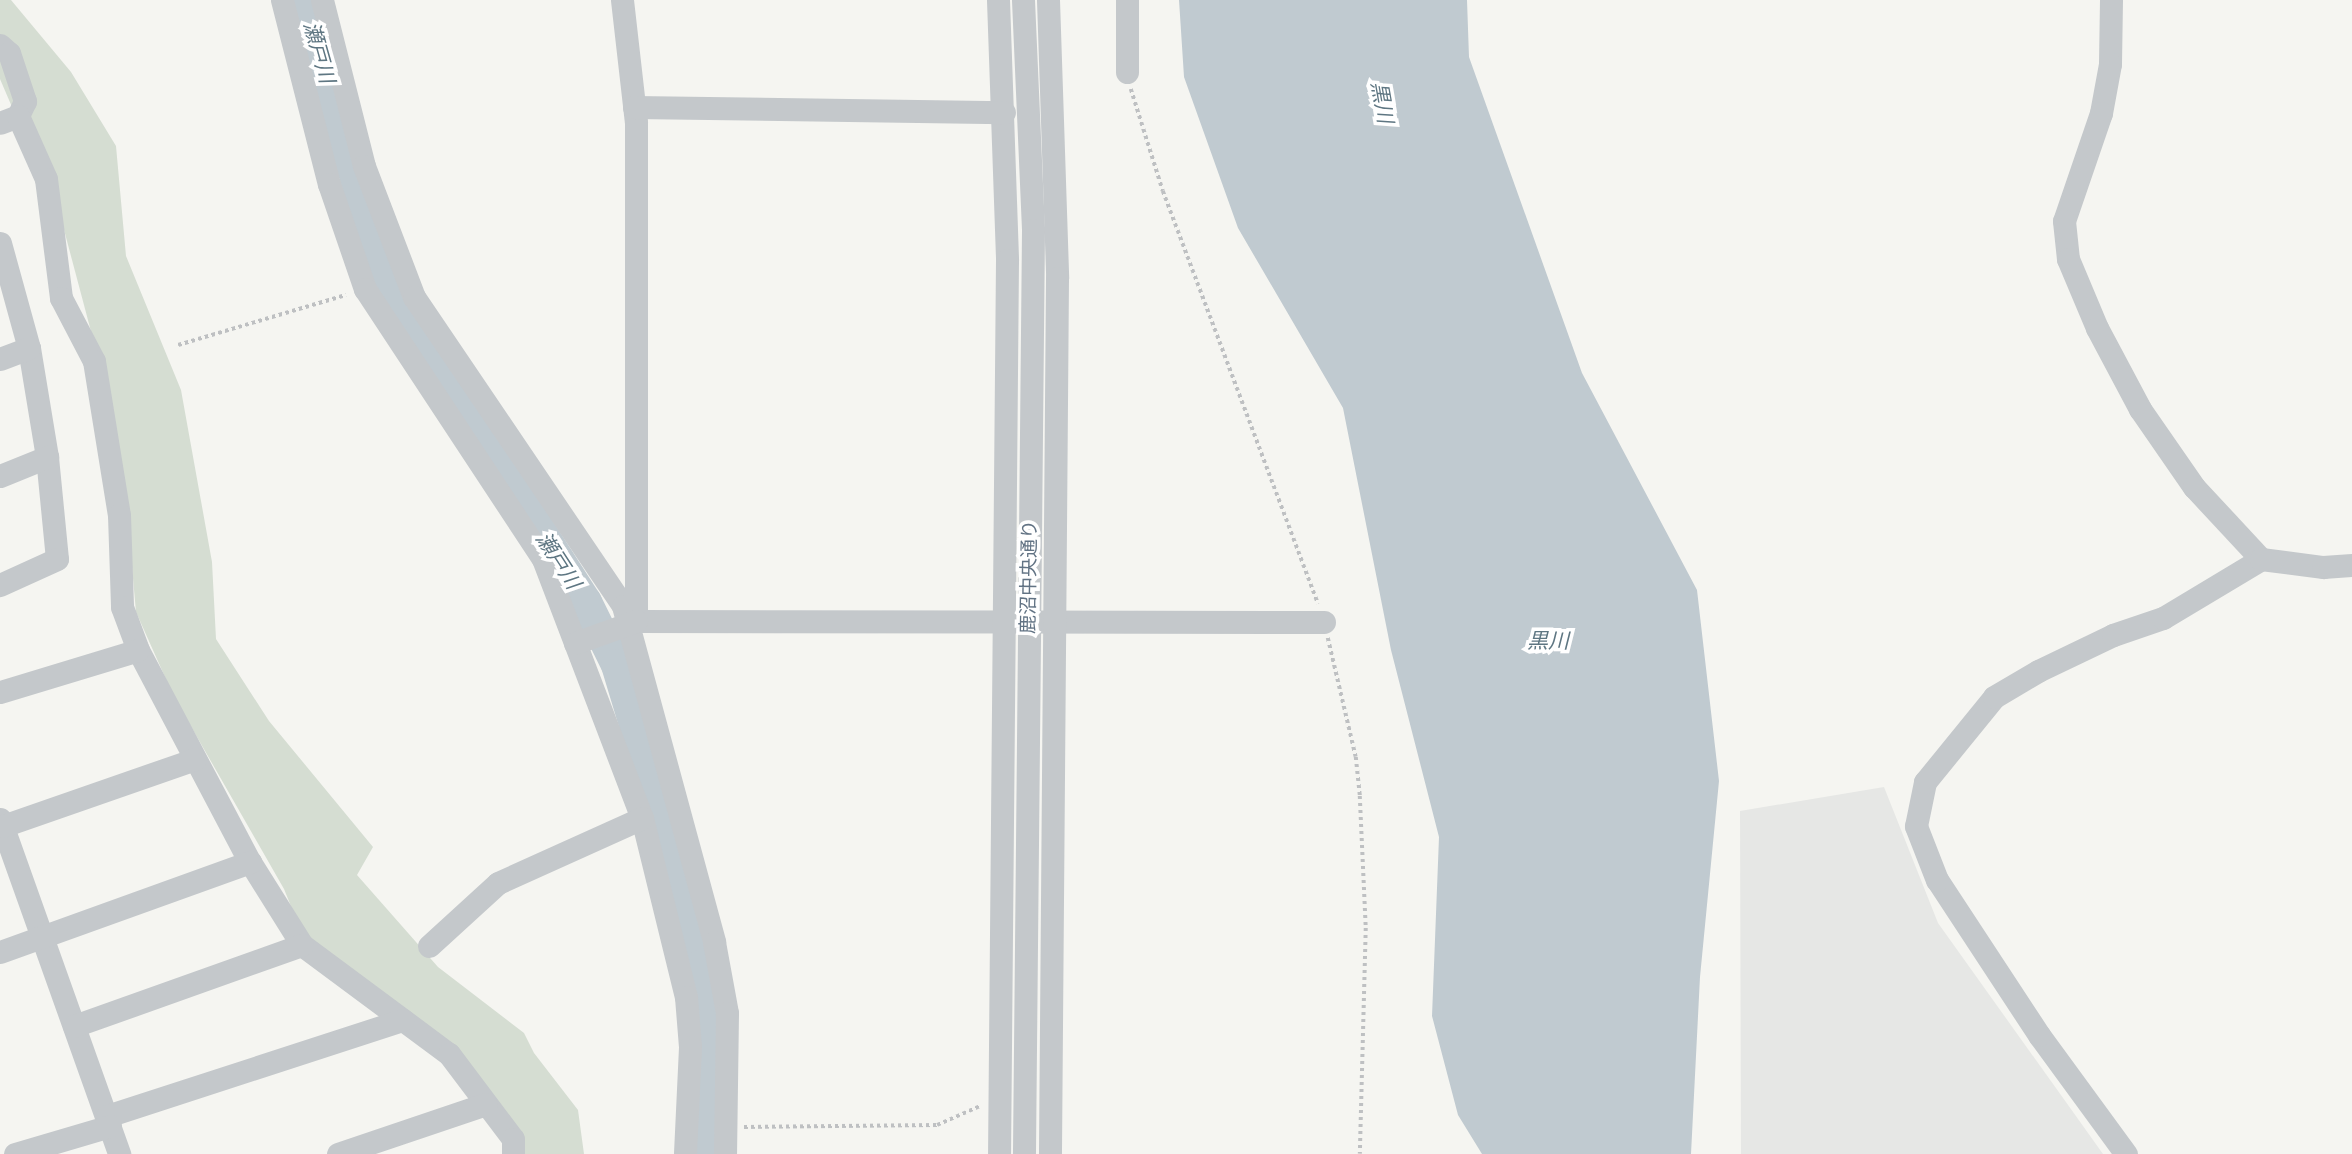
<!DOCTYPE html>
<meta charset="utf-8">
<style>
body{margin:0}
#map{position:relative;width:2352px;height:1154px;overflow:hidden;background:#f5f5f1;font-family:"Noto Sans","Noto Sans JP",sans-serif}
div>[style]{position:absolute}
.built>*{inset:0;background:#e6e7e5}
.green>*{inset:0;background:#d5ddd2}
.water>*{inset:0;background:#c0cad0}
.river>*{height:32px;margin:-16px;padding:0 16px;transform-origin:16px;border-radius:16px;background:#c0cad0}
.path>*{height:3.5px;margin-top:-1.75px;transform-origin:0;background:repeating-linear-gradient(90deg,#bec0c2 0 3.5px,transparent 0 7px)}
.minor>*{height:23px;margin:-11.5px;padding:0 11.5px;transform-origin:11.5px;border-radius:11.5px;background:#c4c8cb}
span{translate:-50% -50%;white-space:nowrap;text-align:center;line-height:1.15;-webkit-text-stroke:7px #fff;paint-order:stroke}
.street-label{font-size:19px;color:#627384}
.water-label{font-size:21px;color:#5e7682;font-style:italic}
</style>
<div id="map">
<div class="built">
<div style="clip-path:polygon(1884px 787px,1938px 923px,2103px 1154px,1741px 1154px,1740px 811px)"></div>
</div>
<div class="green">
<div style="clip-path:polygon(0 0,11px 0,71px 72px,116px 146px,126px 256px,181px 390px,212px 562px,216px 639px,269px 721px,373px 847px,357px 875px,438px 967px,524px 1033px,534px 1053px,578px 1110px,584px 1154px,521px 1154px,514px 1123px,303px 936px,284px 889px,173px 695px,136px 612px,128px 522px,97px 354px,63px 226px,0 79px)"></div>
</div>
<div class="water">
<div style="clip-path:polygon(1179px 0,1467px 0,1469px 57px,1582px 373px,1697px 590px,1719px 781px,1700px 977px,1691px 1154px,1482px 1154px,1458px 1115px,1432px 1016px,1439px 837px,1391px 650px,1343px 408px,1238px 228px,1184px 77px)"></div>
</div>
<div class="river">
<div style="left:306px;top:0;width:264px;rotate:74.4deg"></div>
<div style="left:377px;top:254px;width:94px;rotate:64.8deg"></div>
<div style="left:417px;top:339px;width:313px;rotate:57.3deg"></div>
<div style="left:586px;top:602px;width:70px;rotate:63.8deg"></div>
<div style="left:617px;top:665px;width:190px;rotate:73.2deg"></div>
<div style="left:672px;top:847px;width:122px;rotate:76.8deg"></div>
<div style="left:700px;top:966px;width:59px;rotate:84.2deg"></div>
<div style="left:706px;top:1025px;width:129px;rotate:90.4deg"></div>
</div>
<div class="path">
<div style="left:1131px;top:89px;width:107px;rotate:72.6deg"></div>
<div style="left:1163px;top:191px;width:441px;rotate:69.4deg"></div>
<div style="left:178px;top:345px;width:175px;rotate:-16.6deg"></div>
<div style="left:1328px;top:638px;width:122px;rotate:76.8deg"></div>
<div style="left:1356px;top:757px;width:39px;rotate:84deg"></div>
<div style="left:1360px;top:796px;width:132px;rotate:87.4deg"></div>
<div style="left:1366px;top:928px;width:226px;rotate:91.5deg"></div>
<div style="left:744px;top:1127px;width:193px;rotate:-0.6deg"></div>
<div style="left:937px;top:1125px;width:47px;rotate:-23.8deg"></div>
</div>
<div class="minor">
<div style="left:282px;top:0;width:190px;rotate:75.7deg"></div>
<div style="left:329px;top:184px;width:111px;rotate:71.1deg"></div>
<div style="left:365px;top:289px;width:323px;rotate:56.6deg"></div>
<div style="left:543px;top:559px;width:277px;rotate:69.1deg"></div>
<div style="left:642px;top:818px;width:184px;rotate:76.2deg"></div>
<div style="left:686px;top:997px;width:50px;rotate:85.4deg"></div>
<div style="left:690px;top:1047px;width:107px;rotate:92.7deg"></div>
<div style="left:322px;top:0;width:171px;rotate:75.8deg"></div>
<div style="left:364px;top:166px;width:140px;rotate:69.1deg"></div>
<div style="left:414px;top:297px;width:373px;rotate:55.9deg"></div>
<div style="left:623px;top:606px;width:348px;rotate:74.8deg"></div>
<div style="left:714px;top:942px;width:72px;rotate:79.6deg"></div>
<div style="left:727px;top:1013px;width:141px;rotate:90.8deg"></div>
<div style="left:622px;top:0;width:123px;rotate:83.5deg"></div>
<div style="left:636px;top:122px;width:499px;rotate:90deg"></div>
<div style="left:636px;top:621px;width:688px;rotate:0.08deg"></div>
<div style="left:998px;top:0;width:260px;rotate:88deg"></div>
<div style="left:1007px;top:260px;width:894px;rotate:90.51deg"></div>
<div style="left:1023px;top:0;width:230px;rotate:87.5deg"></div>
<div style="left:1033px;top:230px;width:924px;rotate:90.56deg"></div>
<div style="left:1048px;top:0;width:278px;rotate:88.1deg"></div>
<div style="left:1057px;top:278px;width:876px;rotate:90.46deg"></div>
<div style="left:1127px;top:0;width:72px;rotate:90deg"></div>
<div style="left:2111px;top:0;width:64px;rotate:90.9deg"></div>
<div style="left:2110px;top:64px;width:50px;rotate:100.4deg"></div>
<div style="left:2101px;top:113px;width:114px;rotate:108.9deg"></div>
<div style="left:2064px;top:221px;width:38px;rotate:84deg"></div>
<div style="left:2068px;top:259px;width:75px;rotate:67.2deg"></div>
<div style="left:2097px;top:328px;width:92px;rotate:62deg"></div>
<div style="left:2140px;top:409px;width:95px;rotate:55.3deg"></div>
<div style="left:2194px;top:487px;width:98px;rotate:47.1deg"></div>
<div style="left:0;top:45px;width:12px;rotate:42deg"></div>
<div style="left:9px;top:53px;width:51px;rotate:71.6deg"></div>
<div style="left:25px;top:101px;width:17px;rotate:115deg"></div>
<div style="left:18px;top:116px;width:19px;rotate:159deg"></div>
<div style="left:634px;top:107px;width:370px;rotate:0.8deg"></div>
<div style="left:18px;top:116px;width:69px;rotate:66deg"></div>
<div style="left:46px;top:179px;width:120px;rotate:82.8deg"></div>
<div style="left:61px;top:298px;width:71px;rotate:62.4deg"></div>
<div style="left:94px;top:361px;width:156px;rotate:80.8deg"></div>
<div style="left:119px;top:515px;width:92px;rotate:88.1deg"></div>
<div style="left:122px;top:607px;width:46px;rotate:69.6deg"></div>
<div style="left:138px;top:650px;width:240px;rotate:62.2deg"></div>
<div style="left:250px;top:862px;width:98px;rotate:57.9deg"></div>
<div style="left:302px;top:945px;width:183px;rotate:36.6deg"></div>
<div style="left:449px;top:1054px;width:106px;rotate:53deg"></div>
<div style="left:513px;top:1139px;width:15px;rotate:90deg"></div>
<div style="left:0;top:243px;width:109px;rotate:74.6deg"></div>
<div style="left:29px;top:348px;width:110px;rotate:80.6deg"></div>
<div style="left:47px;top:457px;width:102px;rotate:84.4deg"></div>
<div style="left:57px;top:559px;width:63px;rotate:155.5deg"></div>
<div style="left:0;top:359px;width:31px;rotate:-21deg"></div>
<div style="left:0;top:476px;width:51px;rotate:-22deg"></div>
<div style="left:575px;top:643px;width:65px;rotate:-19.8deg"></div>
<div style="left:0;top:692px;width:144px;rotate:-16.9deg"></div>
<div style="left:0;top:819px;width:356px;rotate:70.4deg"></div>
<div style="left:3px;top:826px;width:203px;rotate:-19.2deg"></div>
<div style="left:429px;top:946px;width:93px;rotate:-42.4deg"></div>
<div style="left:498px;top:883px;width:158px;rotate:-24.3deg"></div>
<div style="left:0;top:952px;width:266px;rotate:-19.8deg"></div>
<div style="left:74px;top:1026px;width:242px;rotate:-19.6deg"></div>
<div style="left:107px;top:1116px;width:311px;rotate:-18deg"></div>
<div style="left:15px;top:1154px;width:99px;rotate:-16.4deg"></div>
<div style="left:338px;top:1154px;width:156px;rotate:-18.7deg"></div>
<div style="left:2126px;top:1154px;width:147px;rotate:-126.2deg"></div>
<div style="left:2039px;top:1035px;width:186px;rotate:-123.3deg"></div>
<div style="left:1937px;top:880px;width:58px;rotate:-111.3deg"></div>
<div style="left:1916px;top:826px;width:45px;rotate:-78.4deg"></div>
<div style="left:1925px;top:782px;width:109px;rotate:-50.9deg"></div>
<div style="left:1994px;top:697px;width:51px;rotate:-30.6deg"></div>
<div style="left:2038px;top:671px;width:83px;rotate:-25.6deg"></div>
<div style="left:2113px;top:635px;width:53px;rotate:-18.8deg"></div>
<div style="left:2163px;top:618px;width:114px;rotate:-31deg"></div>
<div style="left:2261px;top:559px;width:63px;rotate:7.4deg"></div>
<div style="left:2323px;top:567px;width:29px;rotate:-4deg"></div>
</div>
<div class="street-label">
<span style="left:1029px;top:577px;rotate:-89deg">鹿沼中央通り</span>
</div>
<div class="water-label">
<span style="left:320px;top:52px;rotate:74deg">瀬戸川</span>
<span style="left:1383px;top:102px;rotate:80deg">黒川</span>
<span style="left:559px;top:560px;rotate:57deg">瀬戸川</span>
<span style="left:1548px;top:640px">黒川</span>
</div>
</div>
